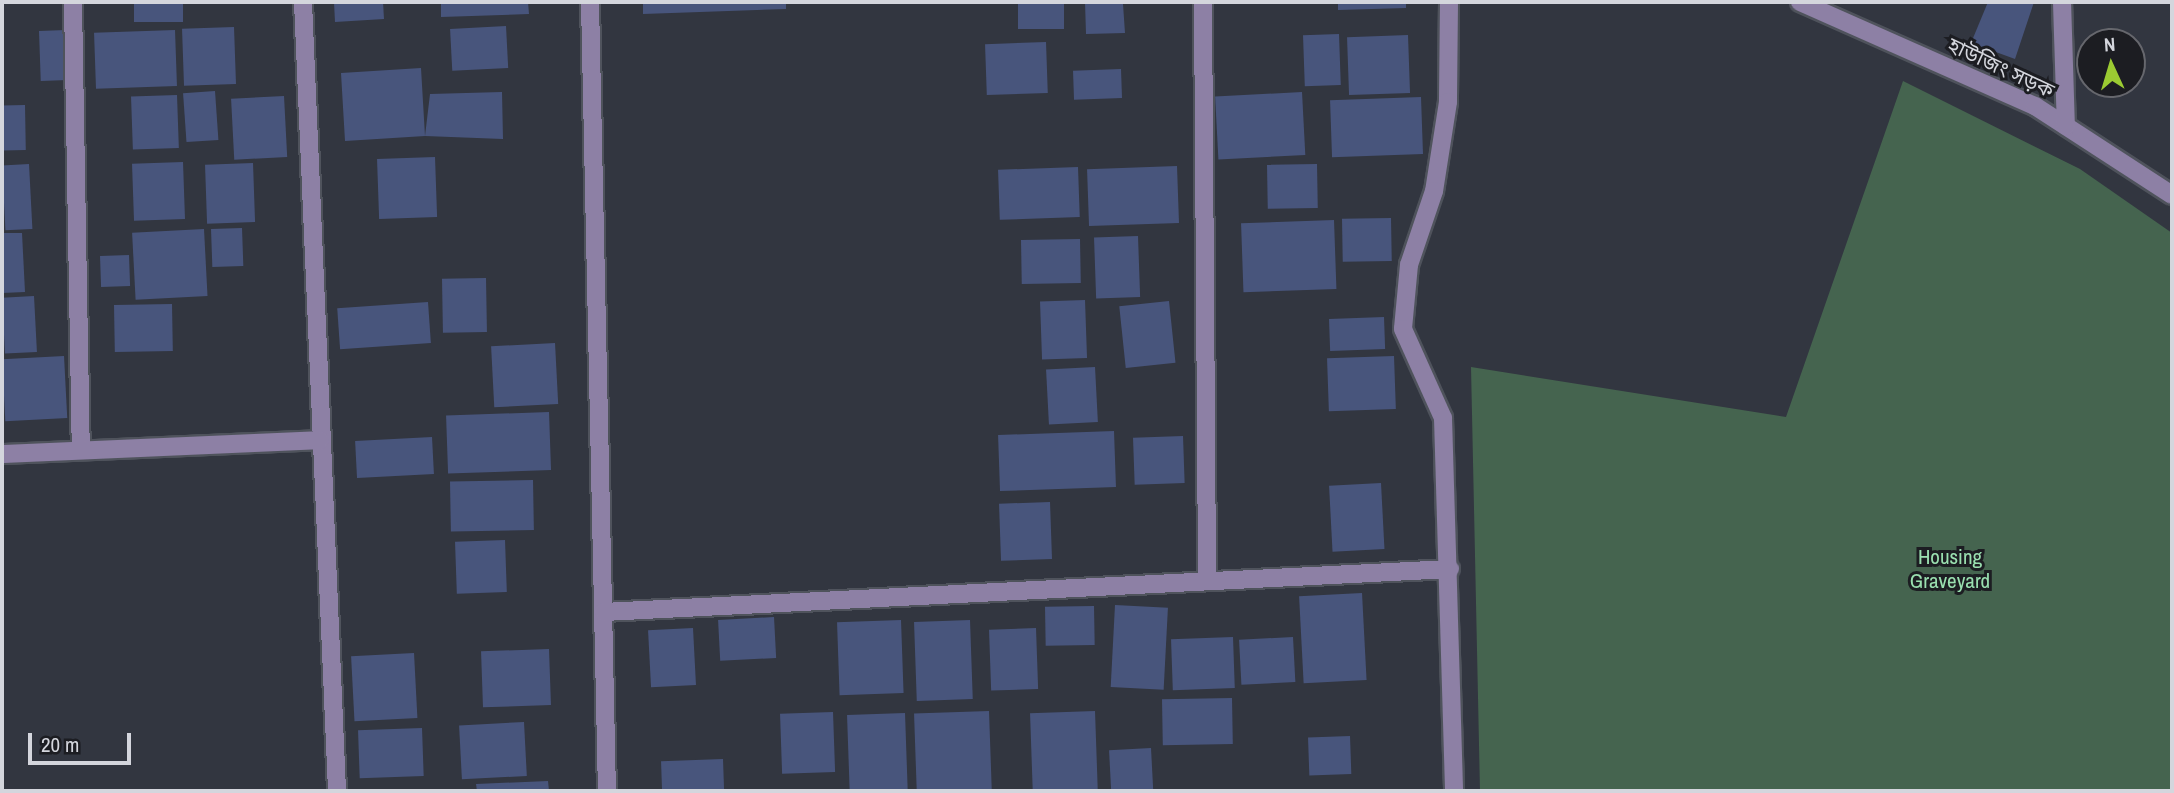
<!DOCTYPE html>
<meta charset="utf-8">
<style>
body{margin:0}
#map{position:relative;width:2174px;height:793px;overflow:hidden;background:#323640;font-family:"Archivo Narrow","Noto Sans Bengali",sans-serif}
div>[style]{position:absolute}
.green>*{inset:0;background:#45644f}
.building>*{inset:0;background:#48557c;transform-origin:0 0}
.roads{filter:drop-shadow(2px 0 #4f535c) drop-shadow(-2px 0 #4f535c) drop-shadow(0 2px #4f535c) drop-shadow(0 -2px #4f535c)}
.minor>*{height:18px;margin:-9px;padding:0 9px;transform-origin:9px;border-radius:9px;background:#8d80a5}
span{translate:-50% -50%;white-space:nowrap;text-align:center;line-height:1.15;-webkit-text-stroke:6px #1c1d22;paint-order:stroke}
.street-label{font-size:21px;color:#d4d6dd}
.park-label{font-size:21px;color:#9ae0b0}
.frame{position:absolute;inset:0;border:4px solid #d4d6dd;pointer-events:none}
.north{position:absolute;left:2076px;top:28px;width:70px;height:70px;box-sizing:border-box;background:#1c1d22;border:2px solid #66676d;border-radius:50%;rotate:356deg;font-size:19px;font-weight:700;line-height:28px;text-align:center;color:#d4d6dd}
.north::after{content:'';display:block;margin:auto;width:24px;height:32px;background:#9bcb32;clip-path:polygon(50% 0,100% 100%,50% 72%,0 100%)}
.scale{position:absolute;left:28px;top:733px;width:103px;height:32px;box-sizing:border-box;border:4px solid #d4d6dd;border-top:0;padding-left:9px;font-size:21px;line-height:24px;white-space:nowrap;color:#d4d6dd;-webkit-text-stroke:5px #1c1d22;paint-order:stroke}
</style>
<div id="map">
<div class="green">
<div style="clip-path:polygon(1903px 81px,2080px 169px,2172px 233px,2172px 791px,1480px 791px,1471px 367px,1786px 417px)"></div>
</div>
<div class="building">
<div style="left:134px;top:2px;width:49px;height:20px"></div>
<div style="clip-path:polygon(334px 2px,383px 2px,384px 19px,335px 22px)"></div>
<div style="clip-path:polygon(441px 2px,528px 2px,529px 14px,441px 17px)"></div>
<div style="clip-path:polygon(643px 2px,786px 2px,786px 9px,643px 14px)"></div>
<div style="left:1018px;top:2px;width:46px;height:27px"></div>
<div style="clip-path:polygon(1085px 2px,1131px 2px,1123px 4px,1125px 33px,1086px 34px)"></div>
<div style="clip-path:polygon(1338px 2px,1406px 2px,1406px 8px,1338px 10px)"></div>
<div style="clip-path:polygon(1988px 2px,2034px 2px,2015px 59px,1971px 43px)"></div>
<div style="left:506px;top:26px;width:42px;height:56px;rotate:87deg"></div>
<div style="left:234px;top:27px;width:57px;height:52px;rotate:88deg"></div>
<div style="left:66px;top:30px;width:50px;height:27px;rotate:88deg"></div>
<div style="left:175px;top:30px;width:56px;height:81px;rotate:88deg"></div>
<div style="left:1339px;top:34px;width:51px;height:36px;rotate:88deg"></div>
<div style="left:1408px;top:35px;width:58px;height:61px;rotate:88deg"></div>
<div style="left:1046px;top:42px;width:51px;height:61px;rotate:88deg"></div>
<div style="clip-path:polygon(421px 68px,425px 136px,430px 94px,502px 92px,503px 139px,425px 136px,345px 141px,341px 73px)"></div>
<div style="left:1121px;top:69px;width:29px;height:48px;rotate:88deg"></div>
<div style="left:215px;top:91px;width:49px;height:32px;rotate:86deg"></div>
<div style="left:1302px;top:92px;width:63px;height:87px;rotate:87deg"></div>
<div style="left:177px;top:95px;width:53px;height:46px;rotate:88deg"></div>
<div style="left:284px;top:96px;width:61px;height:53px;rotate:87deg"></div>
<div style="left:1421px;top:97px;width:57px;height:91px;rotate:88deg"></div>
<div style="left:25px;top:105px;width:45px;height:23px;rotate:89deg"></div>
<div style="left:435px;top:157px;width:60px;height:58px;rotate:88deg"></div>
<div style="left:183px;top:162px;width:57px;height:51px;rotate:88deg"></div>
<div style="left:253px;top:163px;width:59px;height:48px;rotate:88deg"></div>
<div style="left:29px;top:164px;width:65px;height:27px;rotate:87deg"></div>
<div style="left:1317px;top:164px;width:44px;height:50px;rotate:89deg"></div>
<div style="left:1177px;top:166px;width:57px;height:90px;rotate:88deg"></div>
<div style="left:1078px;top:167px;width:50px;height:80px;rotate:88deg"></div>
<div style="left:1391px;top:218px;width:43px;height:49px;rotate:89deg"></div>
<div style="left:1334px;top:220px;width:69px;height:93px;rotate:88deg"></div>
<div style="left:242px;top:228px;width:38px;height:31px;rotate:88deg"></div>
<div style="left:204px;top:229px;width:67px;height:72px;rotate:87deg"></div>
<div style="clip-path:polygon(2px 233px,22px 233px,25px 292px,2px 293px)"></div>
<div style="left:1138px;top:236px;width:61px;height:44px;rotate:88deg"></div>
<div style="left:1080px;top:239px;width:44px;height:59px;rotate:89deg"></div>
<div style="left:129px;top:255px;width:31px;height:29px;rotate:88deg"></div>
<div style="left:486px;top:278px;width:54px;height:44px;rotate:89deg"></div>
<div style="left:34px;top:296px;width:56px;height:32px;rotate:87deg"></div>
<div style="left:1085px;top:300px;width:58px;height:45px;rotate:88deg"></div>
<div style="left:1169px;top:301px;width:62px;height:50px;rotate:84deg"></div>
<div style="left:428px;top:302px;width:41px;height:91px;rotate:86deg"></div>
<div style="left:172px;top:304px;width:47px;height:58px;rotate:89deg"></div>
<div style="left:1384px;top:317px;width:32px;height:55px;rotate:88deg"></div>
<div style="left:555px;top:343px;width:61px;height:64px;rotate:87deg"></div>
<div style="left:64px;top:356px;width:62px;height:62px;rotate:87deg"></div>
<div style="left:1394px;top:356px;width:53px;height:67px;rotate:88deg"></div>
<div style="left:1095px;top:367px;width:55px;height:49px;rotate:87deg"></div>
<div style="left:549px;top:412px;width:58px;height:103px;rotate:88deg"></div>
<div style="left:1114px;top:431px;width:56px;height:116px;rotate:88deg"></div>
<div style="left:1183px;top:436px;width:47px;height:50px;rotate:88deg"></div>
<div style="left:432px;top:437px;width:37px;height:77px;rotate:87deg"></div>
<div style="left:533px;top:480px;width:50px;height:83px;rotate:89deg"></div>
<div style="left:1381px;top:483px;width:66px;height:52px;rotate:87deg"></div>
<div style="left:1050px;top:502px;width:57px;height:51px;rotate:88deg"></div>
<div style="left:505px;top:540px;width:52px;height:50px;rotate:88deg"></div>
<div style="left:1362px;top:593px;width:87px;height:63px;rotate:87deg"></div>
<div style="left:1115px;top:605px;width:53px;height:82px;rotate:3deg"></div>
<div style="left:1094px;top:606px;width:39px;height:49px;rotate:89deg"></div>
<div style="left:774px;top:617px;width:41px;height:56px;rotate:87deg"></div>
<div style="left:901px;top:620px;width:73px;height:64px;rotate:88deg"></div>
<div style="left:970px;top:620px;width:79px;height:56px;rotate:88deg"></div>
<div style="left:693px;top:628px;width:57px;height:45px;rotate:87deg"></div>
<div style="left:1036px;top:628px;width:61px;height:47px;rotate:88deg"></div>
<div style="left:1233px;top:637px;width:51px;height:62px;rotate:88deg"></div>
<div style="left:1293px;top:637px;width:45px;height:54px;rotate:87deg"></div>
<div style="left:549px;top:649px;width:56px;height:68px;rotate:88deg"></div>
<div style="left:414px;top:653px;width:65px;height:63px;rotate:87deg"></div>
<div style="left:1232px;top:698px;width:46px;height:70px;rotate:89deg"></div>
<div style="left:989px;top:711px;width:80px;height:75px;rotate:88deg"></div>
<div style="left:1095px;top:711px;width:80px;height:65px;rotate:88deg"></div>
<div style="left:833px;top:712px;width:60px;height:53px;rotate:88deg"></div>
<div style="left:905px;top:713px;width:78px;height:58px;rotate:88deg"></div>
<div style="left:524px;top:722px;width:54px;height:65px;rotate:87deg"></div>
<div style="left:422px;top:728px;width:48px;height:64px;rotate:88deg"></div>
<div style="left:1350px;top:736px;width:38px;height:42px;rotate:88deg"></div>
<div style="left:1151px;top:748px;width:41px;height:42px;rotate:87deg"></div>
<div style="left:723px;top:759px;width:32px;height:62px;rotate:88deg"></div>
<div style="clip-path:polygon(548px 781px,549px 791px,477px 791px,476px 784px)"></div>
</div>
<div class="roads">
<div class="minor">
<div style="left:73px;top:2px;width:448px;rotate:89deg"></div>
<div style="left:303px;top:2px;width:790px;rotate:87.53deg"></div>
<div style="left:590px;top:2px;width:789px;rotate:88.77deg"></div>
<div style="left:1203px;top:2px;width:578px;rotate:89.6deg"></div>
<div style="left:1449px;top:2px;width:100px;rotate:90.6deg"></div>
<div style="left:1448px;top:102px;width:90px;rotate:98.9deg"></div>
<div style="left:1434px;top:191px;width:78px;rotate:108.7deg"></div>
<div style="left:1409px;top:265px;width:64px;rotate:95.4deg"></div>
<div style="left:1403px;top:329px;width:98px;rotate:65.8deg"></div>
<div style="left:1443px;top:418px;width:373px;rotate:88.3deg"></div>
<div style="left:1800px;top:2px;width:257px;rotate:23.9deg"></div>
<div style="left:2035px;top:106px;width:163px;rotate:33deg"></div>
<div style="left:2062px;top:2px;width:124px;rotate:88.2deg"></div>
<div style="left:2px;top:454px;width:318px;rotate:-2.5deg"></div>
<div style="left:604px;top:612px;width:847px;rotate:-2.91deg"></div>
</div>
</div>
<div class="street-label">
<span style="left:2001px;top:68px;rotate:25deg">হাউজিং সড়ক</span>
</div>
<div class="park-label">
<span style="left:1950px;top:569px">Housing<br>Graveyard</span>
</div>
<div class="frame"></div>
<div class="north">N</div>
<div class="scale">20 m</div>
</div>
